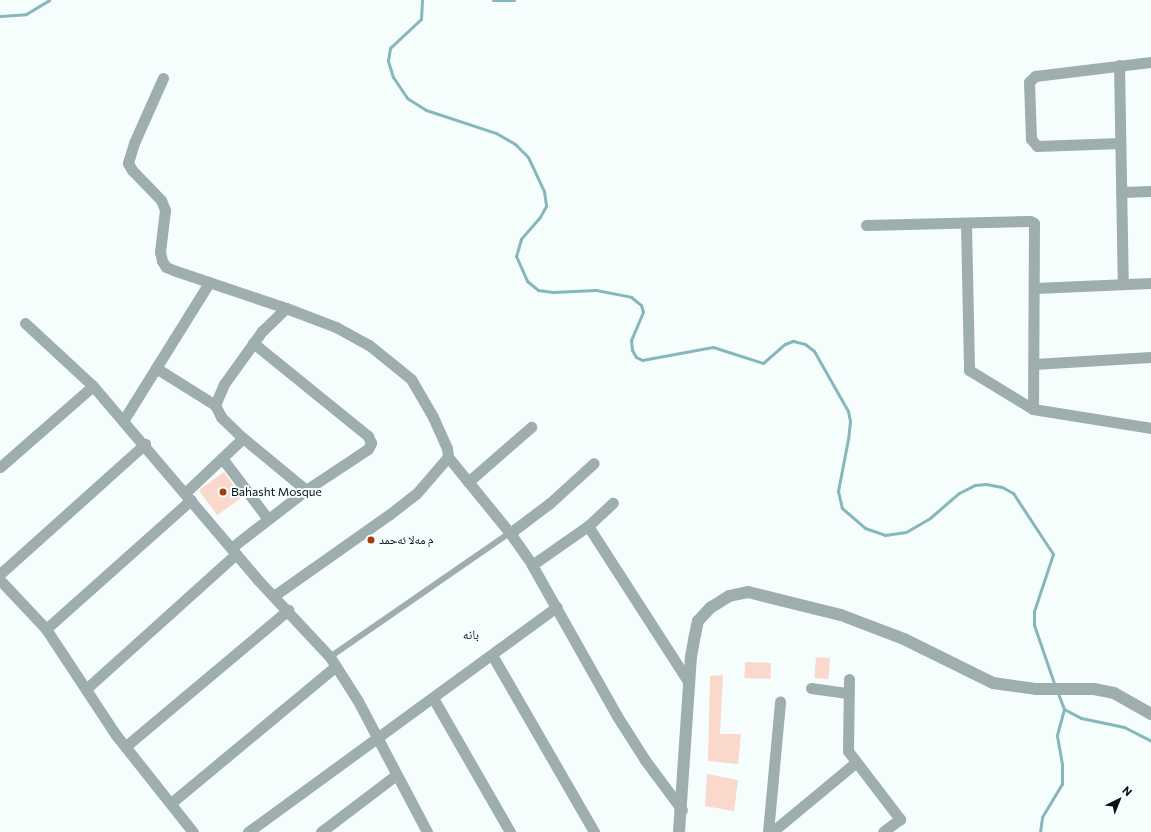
<!DOCTYPE html>
<meta charset="utf-8">
<style>
body{margin:0}
#map{position:relative;width:1151px;height:832px;overflow:hidden;background:#f6fdfd;font-family:Commissioner,"Noto Naskh Arabic",sans-serif}
div>[style]{position:absolute}
.stream>*{height:3px;margin:-1.5px;padding:0 1.5px;transform-origin:1.5px;border-radius:1.5px;background:#85b7bc}
.building>*{inset:0;background:#fad8cb;transform-origin:0 0}
.service>*{height:5.5px;margin:-2.75px;padding:0 2.75px;transform-origin:2.75px;border-radius:2.75px;background:#9eadae}
.minor>*{height:11px;margin:-5.5px;padding:0 5.5px;transform-origin:5.5px;border-radius:5.5px;background:#9eadae}
.tertiary>*{height:12px;margin:-6px;padding:0 6px;transform-origin:6px;border-radius:6px;background:#9eadae}
.dots>*{width:11px;height:11px;translate:-50% -50%;box-sizing:border-box;border:2px solid #f6fdfd;border-radius:50%}
span{translate:-50% -50%;white-space:nowrap;text-align:center;line-height:1.15;-webkit-text-stroke:4px #f6fdfd;paint-order:stroke}
.poi-label{font-size:12px;color:#051112}
.left{translate:0 -50%;text-align:left}
.neighbourhood-label{font-size:13px;color:#051112}
.north{position:absolute;left:1099px;top:780px;width:40px;height:40px;-webkit-text-stroke:3px #f6fdfd;paint-order:stroke;rotate:43deg;font-size:11px;font-weight:700;line-height:16px;text-align:center;color:#051112}
.north::after{content:'';display:block;margin:auto;width:14px;height:18px;background:#051112;clip-path:polygon(50% 0,100% 100%,50% 72%,0 100%)}
</style>
<div id="map">
<div class="stream">
<div style="left:422px;top:0;width:19px;rotate:93deg"></div>
<div style="left:421px;top:19px;width:42px;rotate:136.9deg"></div>
<div style="left:390px;top:48px;width:13px;rotate:99deg"></div>
<div style="left:388px;top:61px;width:17px;rotate:73deg"></div>
<div style="left:393px;top:77px;width:25px;rotate:56deg"></div>
<div style="left:407px;top:98px;width:22px;rotate:32deg"></div>
<div style="left:426px;top:110px;width:74px;rotate:18.2deg"></div>
<div style="left:496px;top:133px;width:22px;rotate:30deg"></div>
<div style="left:515px;top:144px;width:18px;rotate:45deg"></div>
<div style="left:528px;top:157px;width:38px;rotate:65deg"></div>
<div style="left:544px;top:191px;width:15px;rotate:82deg"></div>
<div style="left:546px;top:206px;width:13px;rotate:119deg"></div>
<div style="left:540px;top:217px;width:29px;rotate:131deg"></div>
<div style="left:521px;top:239px;width:18px;rotate:106deg"></div>
<div style="left:516px;top:256px;width:27px;rotate:66deg"></div>
<div style="left:527px;top:281px;width:14px;rotate:39deg"></div>
<div style="left:538px;top:290px;width:15px;rotate:8deg"></div>
<div style="left:553px;top:292px;width:43px;rotate:-2.7deg"></div>
<div style="left:596px;top:290px;width:36px;rotate:11deg"></div>
<div style="left:631px;top:297px;width:13px;rotate:39deg"></div>
<div style="left:641px;top:305px;width:7px;rotate:74deg"></div>
<div style="left:643px;top:312px;width:30px;rotate:113deg"></div>
<div style="left:631px;top:340px;width:10px;rotate:84deg"></div>
<div style="left:632px;top:350px;width:8px;rotate:60deg"></div>
<div style="left:636px;top:357px;width:7px;rotate:27deg"></div>
<div style="left:642px;top:360px;width:72px;rotate:-10.4deg"></div>
<div style="left:713px;top:347px;width:52px;rotate:17.7deg"></div>
<div style="left:763px;top:363px;width:29px;rotate:-41deg"></div>
<div style="left:785px;top:344px;width:9px;rotate:-21deg"></div>
<div style="left:793px;top:341px;width:12px;rotate:14deg"></div>
<div style="left:805px;top:344px;width:11px;rotate:38deg"></div>
<div style="left:814px;top:351px;width:69px;rotate:60.5deg"></div>
<div style="left:848px;top:411px;width:10px;rotate:79deg"></div>
<div style="left:850px;top:421px;width:18px;rotate:96deg"></div>
<div style="left:848px;top:439px;width:53px;rotate:100.9deg"></div>
<div style="left:838px;top:491px;width:17px;rotate:77deg"></div>
<div style="left:842px;top:508px;width:30px;rotate:41deg"></div>
<div style="left:865px;top:528px;width:21px;rotate:19deg"></div>
<div style="left:885px;top:535px;width:21px;rotate:-8deg"></div>
<div style="left:906px;top:532px;width:28px;rotate:-30deg"></div>
<div style="left:930px;top:518px;width:38px;rotate:-41deg"></div>
<div style="left:959px;top:493px;width:18px;rotate:-27deg"></div>
<div style="left:975px;top:485px;width:11px;rotate:-5deg"></div>
<div style="left:986px;top:484px;width:16px;rotate:11deg"></div>
<div style="left:1002px;top:487px;width:13px;rotate:29deg"></div>
<div style="left:1013px;top:493px;width:73px;rotate:56.7deg"></div>
<div style="left:1053px;top:554px;width:60px;rotate:108.4deg"></div>
<div style="left:1034px;top:611px;width:14px;rotate:90deg"></div>
<div style="left:1034px;top:625px;width:65px;rotate:71deg"></div>
<div style="left:493px;top:0;width:21px"></div>
<div style="left:0;top:16px;width:26px;rotate:-4deg"></div>
<div style="left:26px;top:14px;width:27px;rotate:-31deg"></div>
<div style="left:1064px;top:709px;width:19px;rotate:28deg"></div>
<div style="left:1081px;top:718px;width:44px;rotate:11.8deg"></div>
<div style="left:1124px;top:727px;width:30px;rotate:27deg"></div>
<div style="left:1040px;top:832px;width:15px;rotate:-82deg"></div>
<div style="left:1042px;top:817px;width:39px;rotate:-59deg"></div>
<div style="left:1062px;top:784px;width:20px;rotate:-90deg"></div>
<div style="left:1062px;top:764px;width:29px;rotate:-100deg"></div>
<div style="left:1057px;top:735px;width:27px;rotate:-75deg"></div>
<div style="left:1064px;top:709px;width:17px;rotate:-111deg"></div>
</div>
<div class="building">
<div style="left:224px;top:472px;width:31px;height:31px;rotate:54deg"></div>
<div style="left:816px;top:657px;width:14px;height:21px;rotate:4deg"></div>
<div style="left:745px;top:662px;width:26px;height:16px;rotate:2deg"></div>
<div style="clip-path:polygon(723px 675px,720px 734px,741px 734px,738px 764px,708px 761px,710px 676px)"></div>
<div style="clip-path:polygon(707px 774px,738px 780px,734px 811px,705px 806px)"></div>
</div>
<div class="service">
<div style="left:330px;top:657px;width:219px;rotate:-34.6deg"></div>
</div>
<div class="minor">
<div style="left:1119px;top:65px;width:219px;rotate:89deg"></div>
<div style="left:163px;top:78px;width:71px;rotate:114deg"></div>
<div style="left:134px;top:143px;width:21px;rotate:107deg"></div>
<div style="left:128px;top:163px;width:8px;rotate:60deg"></div>
<div style="left:132px;top:170px;width:42px;rotate:46deg"></div>
<div style="left:161px;top:200px;width:11px;rotate:68deg"></div>
<div style="left:165px;top:210px;width:42px;rotate:96.8deg"></div>
<div style="left:160px;top:252px;width:9px;rotate:77deg"></div>
<div style="left:162px;top:261px;width:7px;rotate:56deg"></div>
<div style="left:166px;top:267px;width:11px;rotate:22deg"></div>
<div style="left:176px;top:271px;width:116px;rotate:18.6deg"></div>
<div style="left:286px;top:308px;width:33px;rotate:136deg"></div>
<div style="left:262px;top:331px;width:65px;rotate:125.6deg"></div>
<div style="left:224px;top:384px;width:23px;rotate:113deg"></div>
<div style="left:215px;top:405px;width:13px;rotate:63deg"></div>
<div style="left:221px;top:417px;width:30px;rotate:44deg"></div>
<div style="left:243px;top:438px;width:82px;rotate:39.5deg"></div>
<div style="left:1120px;top:143px;width:83px;rotate:177.9deg"></div>
<div style="left:1037px;top:146px;width:9px;rotate:-131deg"></div>
<div style="left:1031px;top:139px;width:57px;rotate:-92deg"></div>
<div style="left:1029px;top:82px;width:8px;rotate:-45deg"></div>
<div style="left:1035px;top:76px;width:117px;rotate:-6.9deg"></div>
<div style="left:1121px;top:192px;width:30px;rotate:-2deg"></div>
<div style="left:966px;top:224px;width:146px;rotate:88.8deg"></div>
<div style="left:969px;top:370px;width:75px;rotate:31.4deg"></div>
<div style="left:1033px;top:409px;width:120px;rotate:9.1deg"></div>
<div style="left:866px;top:225px;width:164px;rotate:-1.4deg"></div>
<div style="left:1030px;top:221px;width:4px;rotate:27deg"></div>
<div style="left:1034px;top:223px;width:186px;rotate:90.3deg"></div>
<div style="left:1035px;top:288px;width:116px;rotate:-2.5deg"></div>
<div style="left:286px;top:308px;width:53px;rotate:20.8deg"></div>
<div style="left:336px;top:327px;width:38px;rotate:29deg"></div>
<div style="left:369px;top:345px;width:54px;rotate:39deg"></div>
<div style="left:411px;top:379px;width:44px;rotate:59.9deg"></div>
<div style="left:433px;top:417px;width:34px;rotate:66deg"></div>
<div style="left:447px;top:448px;width:9px;rotate:84deg"></div>
<div style="left:448px;top:457px;width:98px;rotate:50.8deg"></div>
<div style="left:510px;top:533px;width:39px;rotate:55deg"></div>
<div style="left:532px;top:565px;width:173px;rotate:60.6deg"></div>
<div style="left:617px;top:716px;width:52px;rotate:57.5deg"></div>
<div style="left:645px;top:760px;width:62px;rotate:53.5deg"></div>
<div style="left:25px;top:323px;width:93px;rotate:42.8deg"></div>
<div style="left:93px;top:386px;width:255px;rotate:49.6deg"></div>
<div style="left:258px;top:580px;width:105px;rotate:46.9deg"></div>
<div style="left:330px;top:657px;width:52px;rotate:57.5deg"></div>
<div style="left:358px;top:701px;width:148px;rotate:62.2deg"></div>
<div style="left:1034px;top:364px;width:117px;rotate:-3.4deg"></div>
<div style="left:156px;top:368px;width:70px;rotate:32.1deg"></div>
<div style="left:123px;top:421px;width:163px;rotate:-58.1deg"></div>
<div style="left:222px;top:458px;width:76px;rotate:53deg"></div>
<div style="left:0;top:467px;width:123px;rotate:-41.1deg"></div>
<div style="left:468px;top:482px;width:84px;rotate:-41.1deg"></div>
<div style="left:185px;top:493px;width:80px;rotate:-43.5deg"></div>
<div style="left:588px;top:526px;width:187px;rotate:57.2deg"></div>
<div style="left:510px;top:533px;width:50px;rotate:-36.9deg"></div>
<div style="left:550px;top:503px;width:59px;rotate:-42.3deg"></div>
<div style="left:231px;top:548px;width:95px;rotate:-37.7deg"></div>
<div style="left:306px;top:490px;width:74px;rotate:-33.5deg"></div>
<div style="left:368px;top:449px;width:7px;rotate:-63deg"></div>
<div style="left:371px;top:443px;width:8px;rotate:-113deg"></div>
<div style="left:368px;top:436px;width:148px;rotate:-141deg"></div>
<div style="left:532px;top:565px;width:68px;rotate:-34.9deg"></div>
<div style="left:588px;top:526px;width:34px;rotate:-43deg"></div>
<div style="left:0;top:574px;width:195px;rotate:-41.9deg"></div>
<div style="left:0;top:580px;width:67px;rotate:46.8deg"></div>
<div style="left:46px;top:629px;width:127px;rotate:56.6deg"></div>
<div style="left:116px;top:735px;width:124px;rotate:51.6deg"></div>
<div style="left:275px;top:595px;width:141px;rotate:-35.2deg"></div>
<div style="left:390px;top:514px;width:33px;rotate:-38deg"></div>
<div style="left:416px;top:494px;width:49px;rotate:-49.1deg"></div>
<div style="left:46px;top:629px;width:194px;rotate:-41.7deg"></div>
<div style="left:492px;top:655px;width:204px;rotate:60deg"></div>
<div style="left:849px;top:679px;width:72px;rotate:90.8deg"></div>
<div style="left:848px;top:751px;width:86px;rotate:52.6deg"></div>
<div style="left:900px;top:819px;width:21px;rotate:143deg"></div>
<div style="left:811px;top:688px;width:37px;rotate:8deg"></div>
<div style="left:86px;top:689px;width:202px;rotate:-42deg"></div>
<div style="left:433px;top:698px;width:155px;rotate:60.1deg"></div>
<div style="left:126px;top:746px;width:212px;rotate:-40deg"></div>
<div style="left:171px;top:803px;width:214px;rotate:-39.7deg"></div>
<div style="left:248px;top:832px;width:382px;rotate:-36.1deg"></div>
<div style="left:321px;top:832px;width:94px;rotate:-37.2deg"></div>
<div style="left:768px;top:832px;width:131px;rotate:-84.7deg"></div>
<div style="left:772px;top:832px;width:108px;rotate:-39.7deg"></div>
</div>
<div class="tertiary">
<div style="left:679px;top:832px;width:175px;rotate:-86.1deg"></div>
<div style="left:691px;top:657px;width:22px;rotate:-80deg"></div>
<div style="left:695px;top:635px;width:14px;rotate:-78deg"></div>
<div style="left:698px;top:621px;width:18px;rotate:-47deg"></div>
<div style="left:710px;top:608px;width:22px;rotate:-32deg"></div>
<div style="left:729px;top:596px;width:19px;rotate:-12deg"></div>
<div style="left:748px;top:592px;width:96px;rotate:13.9deg"></div>
<div style="left:841px;top:615px;width:67px;rotate:20.9deg"></div>
<div style="left:904px;top:639px;width:99px;rotate:26.3deg"></div>
<div style="left:993px;top:683px;width:43px;rotate:7.9deg"></div>
<div style="left:1036px;top:689px;width:58px"></div>
<div style="left:1094px;top:689px;width:20px;rotate:11deg"></div>
<div style="left:1114px;top:693px;width:43px;rotate:29.6deg"></div>
</div>
<div class="dots">
<div style="left:223px;top:492px;background:#a23e09"></div>
<div style="left:371px;top:540px;background:#a23e09"></div>
</div>
<div class="poi-label">
<span class="left" style="left:231px;top:492px">Bahasht Mosque</span>
<span class="left" style="left:379px;top:540px">م مەلا ئەحمد</span>
</div>
<div class="neighbourhood-label">
<span style="left:471px;top:634px">بانە</span>
</div>
<div class="north">N</div>
</div>
